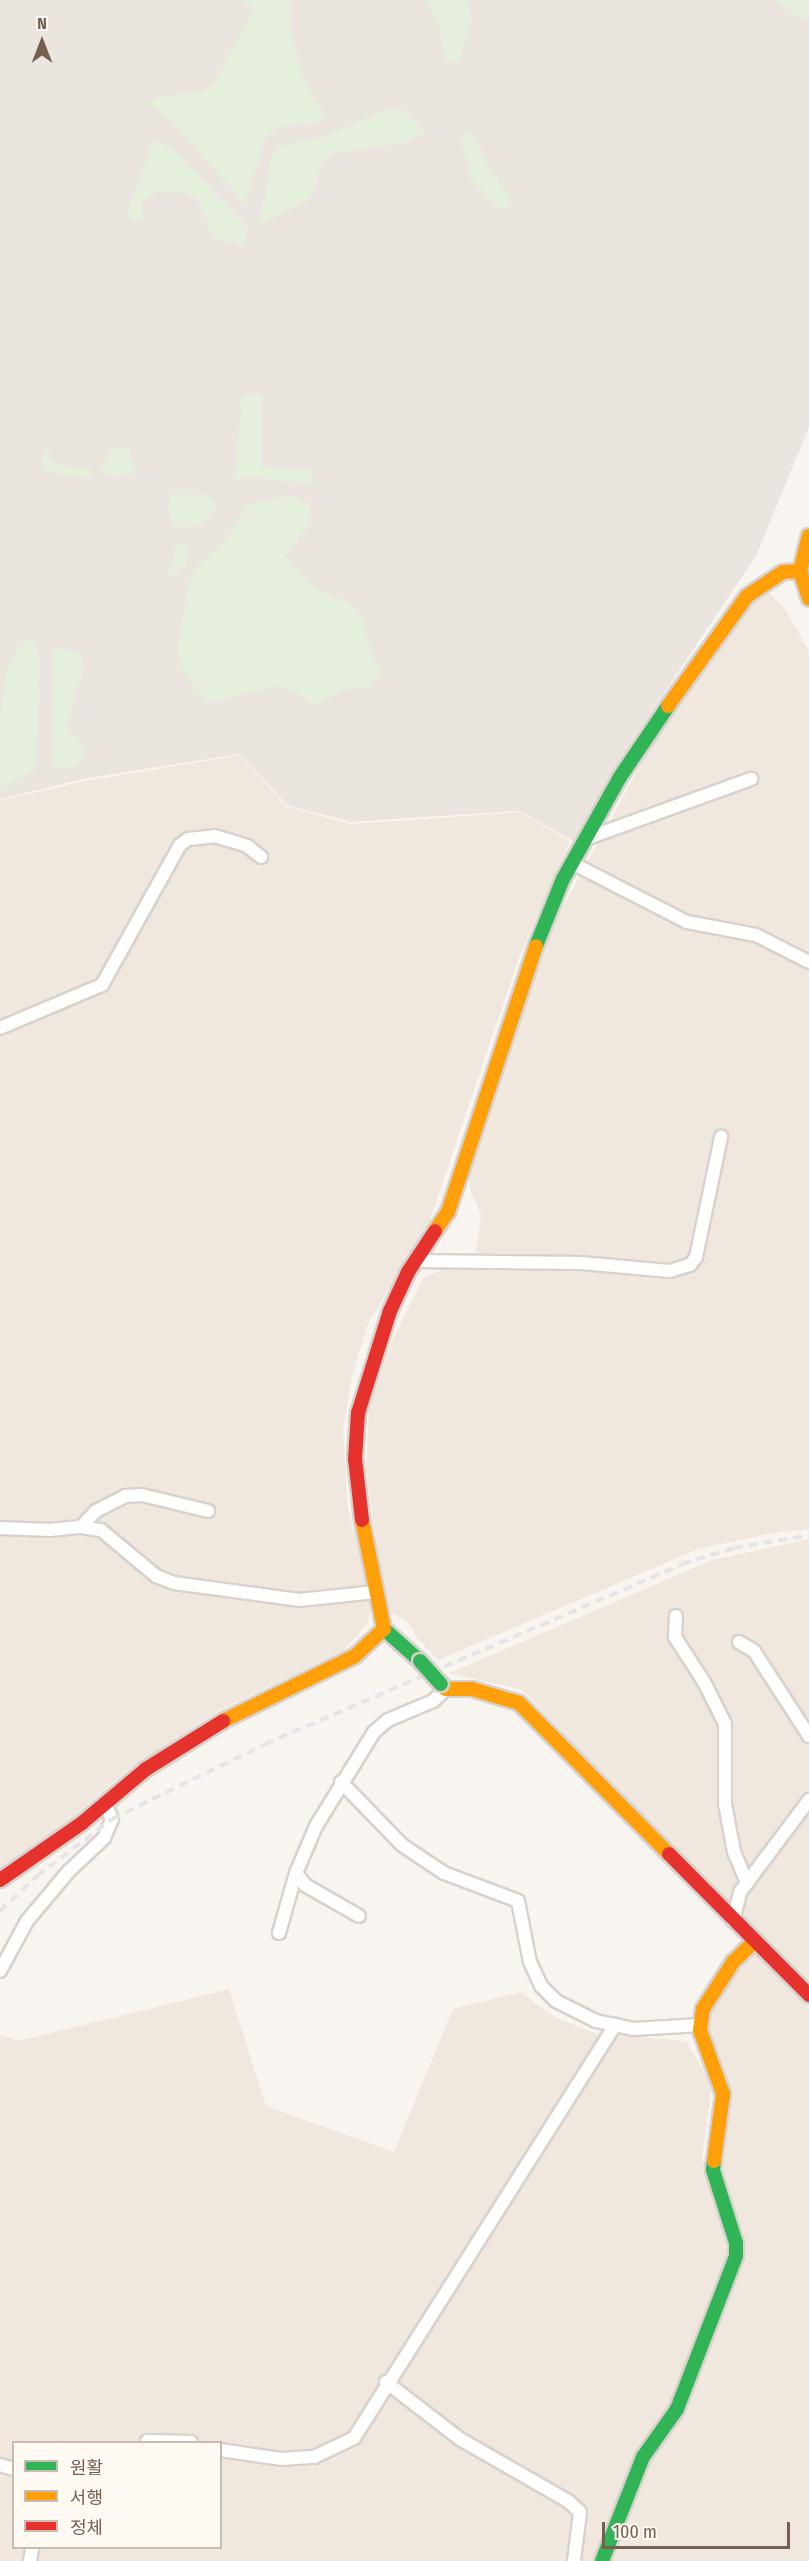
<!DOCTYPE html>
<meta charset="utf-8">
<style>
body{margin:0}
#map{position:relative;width:809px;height:2561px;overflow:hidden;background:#f8f5f0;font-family:"Fira Sans Condensed","Noto Sans KR",sans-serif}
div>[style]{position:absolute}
.residential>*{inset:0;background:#f0e8de}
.industrial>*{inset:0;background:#ebe5e0}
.green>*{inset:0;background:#e6eedc}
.roads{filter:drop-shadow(2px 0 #d8d2ce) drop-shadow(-2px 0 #d8d2ce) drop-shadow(0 2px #d8d2ce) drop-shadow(0 -2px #d8d2ce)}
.street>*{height:12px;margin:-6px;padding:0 6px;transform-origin:6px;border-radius:6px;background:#fefefd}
.fast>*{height:14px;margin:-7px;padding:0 7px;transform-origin:7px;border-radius:7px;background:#30b455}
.slow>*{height:14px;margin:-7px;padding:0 7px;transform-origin:7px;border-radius:7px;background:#ff9f0a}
.jam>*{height:14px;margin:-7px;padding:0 7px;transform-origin:7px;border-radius:7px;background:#e5322d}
.rail>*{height:4px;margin-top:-2px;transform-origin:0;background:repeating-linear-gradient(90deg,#e6e4e6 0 9px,transparent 0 15px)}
.bridges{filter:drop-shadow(2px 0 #d6d1ca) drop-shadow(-2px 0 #d6d1ca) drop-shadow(0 2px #d6d1ca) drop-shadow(0 -2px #d6d1ca)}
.fast-bridge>*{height:14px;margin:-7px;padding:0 7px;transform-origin:7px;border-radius:7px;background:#30b455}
span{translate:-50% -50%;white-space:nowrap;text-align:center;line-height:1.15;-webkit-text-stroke:6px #fefaf3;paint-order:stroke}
.legend{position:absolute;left:12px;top:2441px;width:210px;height:108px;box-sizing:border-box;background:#fefaf3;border:2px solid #c8bcb2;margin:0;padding:8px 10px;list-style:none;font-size:18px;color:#765e50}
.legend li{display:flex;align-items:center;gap:12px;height:30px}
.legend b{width:30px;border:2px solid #c8bcb2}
.north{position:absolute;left:12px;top:12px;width:60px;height:60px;-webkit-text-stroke:4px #fefaf3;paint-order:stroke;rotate:0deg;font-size:16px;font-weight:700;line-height:24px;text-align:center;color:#765e50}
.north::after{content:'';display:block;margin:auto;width:21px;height:27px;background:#765e50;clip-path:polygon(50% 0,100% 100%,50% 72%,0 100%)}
.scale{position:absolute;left:602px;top:2522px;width:188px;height:27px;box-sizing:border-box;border:3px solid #765e50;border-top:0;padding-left:8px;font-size:18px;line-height:21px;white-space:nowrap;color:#765e50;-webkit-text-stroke:4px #fefaf3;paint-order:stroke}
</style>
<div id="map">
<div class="residential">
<div style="clip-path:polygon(761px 594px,770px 594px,783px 606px,809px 651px,809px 1529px,774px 1533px,698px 1549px,438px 1660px,417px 1638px,407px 1621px,390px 1612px,379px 1565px,366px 1470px,369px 1407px,393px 1338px,424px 1277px,442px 1270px,474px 1269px,481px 1215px,471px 1192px,468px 1172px,510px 1037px,550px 930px,661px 728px)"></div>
<div style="clip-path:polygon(240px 755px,287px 807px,351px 824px,519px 812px,570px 841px,518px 960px,430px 1220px,367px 1326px,352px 1376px,343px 1430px,348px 1510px,365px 1569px,371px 1607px,367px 1624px,344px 1650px,219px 1711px,129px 1769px,40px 1845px,0 1870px,0 800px,90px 780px)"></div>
<div style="clip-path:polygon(809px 1539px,809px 1980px,724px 1902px,522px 1690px,450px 1673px,712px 1560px)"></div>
<div style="clip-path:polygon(756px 1948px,809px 2001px,809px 2561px,611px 2561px,645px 2468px,733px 2276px,718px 2158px,730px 2086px,710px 2046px,706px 2020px,720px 1986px)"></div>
<div style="clip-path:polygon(evenodd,229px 1989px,266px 2106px,394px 2152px,453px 2009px,520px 1992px,556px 2018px,595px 2033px,686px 2041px,712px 2084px,702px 2159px,731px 2242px,725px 2277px,670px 2406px,636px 2451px,598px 2561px,0 2561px,0 2035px,19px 2041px,229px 1989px,14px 2442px,220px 2442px,220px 2548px,14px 2548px,14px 2442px)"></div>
</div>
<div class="industrial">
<div style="clip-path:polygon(0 0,809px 0,809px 427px,756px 556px,624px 753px,573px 841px,519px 811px,351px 822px,288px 806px,240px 754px,89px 778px,0 799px)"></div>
</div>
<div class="green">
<div style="clip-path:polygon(242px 0,290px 0,291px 27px,302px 75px,327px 120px,277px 128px,265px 138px,245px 204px,170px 119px,149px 104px,158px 97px,204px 91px,216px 80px,254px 8px)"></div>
<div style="clip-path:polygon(427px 0,467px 0,471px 22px,458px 62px,445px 59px,440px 27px)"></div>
<div style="clip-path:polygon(773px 0,809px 0,809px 19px,799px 17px)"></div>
<div style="clip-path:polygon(385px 110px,405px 110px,425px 132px,405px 143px,331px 154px,320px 165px,315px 191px,307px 201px,259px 225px,272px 155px,281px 146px,326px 136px)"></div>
<div style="clip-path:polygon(467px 132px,475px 136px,488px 165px,514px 205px,499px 209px,471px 179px,461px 138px)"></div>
<div style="clip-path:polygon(153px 139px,173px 149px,247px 225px,244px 247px,213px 237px,197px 198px,178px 192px,156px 192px,142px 201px,142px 220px,133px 222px,127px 215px)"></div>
<div style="clip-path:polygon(242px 394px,262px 395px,261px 466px,312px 470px,311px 483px,235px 477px)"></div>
<div style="clip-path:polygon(118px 446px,130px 452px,136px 471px,127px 477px,101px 473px,107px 454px)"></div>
<div style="clip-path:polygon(42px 450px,49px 451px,50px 459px,59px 465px,90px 469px,91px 475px,68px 476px,43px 470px)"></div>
<div style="clip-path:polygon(168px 494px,206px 495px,215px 501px,215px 511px,202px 524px,183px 528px,171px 524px)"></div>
<div style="clip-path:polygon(290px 495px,309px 503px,311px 523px,285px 556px,311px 586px,348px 602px,362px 616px,371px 655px,381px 673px,367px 688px,346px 689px,314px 706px,298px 693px,278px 686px,206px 703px,182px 668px,177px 648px,188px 588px,195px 569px,225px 542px,248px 504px)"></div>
<div style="clip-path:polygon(176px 543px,188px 548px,186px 563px,172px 577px,166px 573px,173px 566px)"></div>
<div style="clip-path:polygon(34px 639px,39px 648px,40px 669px,36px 761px,33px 771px,0 788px,0 712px,8px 668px,24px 641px)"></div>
<div style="clip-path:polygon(53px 646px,81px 655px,83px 669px,67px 728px,84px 746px,83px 760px,71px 769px,58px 767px,52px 762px)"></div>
</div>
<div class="roads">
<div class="street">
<div style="left:585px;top:839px;width:177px;rotate:-19.9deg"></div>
<div style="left:572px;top:863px;width:129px;rotate:27.2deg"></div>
<div style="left:687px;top:922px;width:70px;rotate:10.7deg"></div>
<div style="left:756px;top:935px;width:59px;rotate:27deg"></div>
<div style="left:0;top:1028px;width:111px;rotate:-22.9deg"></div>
<div style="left:102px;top:985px;width:160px;rotate:-60.9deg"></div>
<div style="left:180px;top:845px;width:10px;rotate:-37deg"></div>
<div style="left:188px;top:839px;width:27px;rotate:-6deg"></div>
<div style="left:215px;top:836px;width:34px;rotate:17deg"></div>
<div style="left:247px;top:846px;width:18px;rotate:38deg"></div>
<div style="left:416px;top:1261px;width:165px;rotate:0.7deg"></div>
<div style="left:581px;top:1263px;width:89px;rotate:5.1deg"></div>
<div style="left:670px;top:1271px;width:21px;rotate:-17deg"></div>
<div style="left:690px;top:1265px;width:10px;rotate:-53deg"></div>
<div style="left:696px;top:1257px;width:123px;rotate:-78.2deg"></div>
<div style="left:81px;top:1527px;width:22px;rotate:-47deg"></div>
<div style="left:96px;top:1511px;width:33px;rotate:-27deg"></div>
<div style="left:125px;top:1496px;width:17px;rotate:-3deg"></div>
<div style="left:142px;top:1495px;width:68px;rotate:13.6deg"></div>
<div style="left:0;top:1528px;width:50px;rotate:2.3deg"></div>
<div style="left:50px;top:1530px;width:31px;rotate:-6deg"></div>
<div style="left:81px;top:1527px;width:20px;rotate:9deg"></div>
<div style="left:101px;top:1530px;width:72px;rotate:39.9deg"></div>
<div style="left:156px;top:1576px;width:19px;rotate:21deg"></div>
<div style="left:174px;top:1583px;width:126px;rotate:7.7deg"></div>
<div style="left:299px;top:1600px;width:77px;rotate:-5.9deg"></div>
<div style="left:676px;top:1616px;width:21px;rotate:93deg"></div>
<div style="left:675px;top:1637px;width:54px;rotate:57.2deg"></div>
<div style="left:704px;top:1682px;width:47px;rotate:63.4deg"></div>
<div style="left:725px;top:1724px;width:80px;rotate:90deg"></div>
<div style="left:725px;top:1804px;width:49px;rotate:79.4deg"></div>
<div style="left:734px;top:1852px;width:34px;rotate:67deg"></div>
<div style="left:739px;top:1642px;width:17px;rotate:31deg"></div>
<div style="left:754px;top:1651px;width:101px;rotate:57.1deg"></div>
<div style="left:341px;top:1782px;width:88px;rotate:45.9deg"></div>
<div style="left:402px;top:1845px;width:50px;rotate:33.7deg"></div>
<div style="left:444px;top:1873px;width:79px;rotate:20.7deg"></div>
<div style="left:518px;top:1901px;width:62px;rotate:78.9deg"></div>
<div style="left:530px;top:1962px;width:26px;rotate:65deg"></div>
<div style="left:541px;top:1986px;width:21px;rotate:45deg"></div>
<div style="left:556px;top:2001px;width:45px;rotate:26.6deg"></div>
<div style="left:596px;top:2021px;width:38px;rotate:12deg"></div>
<div style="left:633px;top:2029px;width:68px;rotate:-3.4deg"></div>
<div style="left:296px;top:1873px;width:15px;rotate:53deg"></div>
<div style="left:305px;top:1885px;width:62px;rotate:29.9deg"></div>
<div style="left:733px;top:1921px;width:30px;rotate:-76deg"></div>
<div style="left:740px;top:1892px;width:115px;rotate:-53.1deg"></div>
<div style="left:279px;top:1933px;width:62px;rotate:-74.2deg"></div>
<div style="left:296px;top:1873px;width:51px;rotate:-66.9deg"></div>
<div style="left:316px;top:1826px;width:110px;rotate:-58.3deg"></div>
<div style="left:374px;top:1732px;width:18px;rotate:-41deg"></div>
<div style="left:388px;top:1720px;width:49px;rotate:-22.9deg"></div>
<div style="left:433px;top:1701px;width:18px;rotate:-43deg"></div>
<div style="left:0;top:1971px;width:57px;rotate:-61.6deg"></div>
<div style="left:27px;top:1921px;width:65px;rotate:-50deg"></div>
<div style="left:69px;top:1871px;width:48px;rotate:-43.3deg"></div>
<div style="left:104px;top:1838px;width:21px;rotate:-67deg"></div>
<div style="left:112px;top:1819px;width:17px;rotate:-114deg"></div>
<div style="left:386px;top:2382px;width:93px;rotate:37.6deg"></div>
<div style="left:460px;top:2439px;width:125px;rotate:29.9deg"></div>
<div style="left:568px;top:2501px;width:16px;rotate:43deg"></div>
<div style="left:580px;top:2512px;width:49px;rotate:97deg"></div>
<div style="left:147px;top:2441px;width:44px;rotate:1.3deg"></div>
<div style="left:220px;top:2450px;width:63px;rotate:8.3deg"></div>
<div style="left:282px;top:2459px;width:32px;rotate:-4deg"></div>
<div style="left:314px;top:2457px;width:44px;rotate:-25.4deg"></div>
<div style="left:354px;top:2438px;width:489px;rotate:-57.7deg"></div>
<div style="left:0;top:2465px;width:15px;rotate:16deg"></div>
<div style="left:30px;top:2561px;width:13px;rotate:-81deg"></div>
</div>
<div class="fast">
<div style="left:536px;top:946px;width:72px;rotate:-68.1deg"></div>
<div style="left:563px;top:879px;width:117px;rotate:-60.8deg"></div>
<div style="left:620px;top:777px;width:86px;rotate:-55.9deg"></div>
<div style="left:384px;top:1629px;width:48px;rotate:41.6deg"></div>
<div style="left:602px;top:2561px;width:112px;rotate:-68.5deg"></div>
<div style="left:643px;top:2457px;width:59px;rotate:-54.7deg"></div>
<div style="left:677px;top:2409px;width:164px;rotate:-68.9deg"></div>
<div style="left:736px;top:2256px;width:13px;rotate:-90deg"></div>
<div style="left:736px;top:2243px;width:77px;rotate:-107.5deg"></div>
<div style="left:713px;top:2170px;width:9px;rotate:-84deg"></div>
</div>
<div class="slow">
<div style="left:800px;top:571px;width:29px;rotate:72deg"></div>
<div style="left:668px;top:706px;width:135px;rotate:-54.3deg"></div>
<div style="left:747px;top:596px;width:43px;rotate:-33.7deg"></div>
<div style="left:783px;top:572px;width:17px;rotate:-3deg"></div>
<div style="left:800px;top:571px;width:36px;rotate:-76deg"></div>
<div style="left:435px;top:1231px;width:23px;rotate:-56deg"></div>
<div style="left:448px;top:1212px;width:280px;rotate:-71.7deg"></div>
<div style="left:441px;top:1684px;width:7px;rotate:45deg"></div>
<div style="left:446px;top:1689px;width:26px"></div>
<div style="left:472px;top:1689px;width:49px;rotate:16.6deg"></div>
<div style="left:519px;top:1703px;width:213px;rotate:45.2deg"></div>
<div style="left:223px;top:1721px;width:147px;rotate:-26.2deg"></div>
<div style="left:355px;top:1656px;width:40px;rotate:-43deg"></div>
<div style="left:384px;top:1629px;width:111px;rotate:-101.4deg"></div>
<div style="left:714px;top:2161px;width:68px;rotate:-82.3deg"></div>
<div style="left:723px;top:2094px;width:68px;rotate:-109.8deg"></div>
<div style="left:700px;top:2030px;width:21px;rotate:-82deg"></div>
<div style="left:703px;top:2009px;width:56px;rotate:-57.4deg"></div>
<div style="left:733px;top:1962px;width:29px;rotate:-44deg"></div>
</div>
<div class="jam">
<div style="left:362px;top:1520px;width:61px;rotate:-96.5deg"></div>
<div style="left:355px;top:1459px;width:46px;rotate:-86.3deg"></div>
<div style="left:358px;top:1413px;width:107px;rotate:-72.6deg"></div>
<div style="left:390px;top:1311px;width:43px;rotate:-65.2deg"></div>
<div style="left:408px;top:1272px;width:49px;rotate:-56.6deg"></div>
<div style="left:669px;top:1854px;width:199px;rotate:45.2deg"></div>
<div style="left:0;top:1880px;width:100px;rotate:-34.8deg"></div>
<div style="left:82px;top:1823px;width:84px;rotate:-40.2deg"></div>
<div style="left:146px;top:1769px;width:91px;rotate:-31.9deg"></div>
</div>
</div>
<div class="rail">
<div style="left:0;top:1911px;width:51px;rotate:-43.4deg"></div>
<div style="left:37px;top:1876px;width:94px;rotate:-37.2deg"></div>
<div style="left:112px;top:1819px;width:170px;rotate:-26.1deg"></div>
<div style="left:265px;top:1744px;width:454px;rotate:-23.3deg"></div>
<div style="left:682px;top:1564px;width:54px;rotate:-17.1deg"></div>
<div style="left:734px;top:1548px;width:76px;rotate:-9.8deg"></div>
</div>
<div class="bridges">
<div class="fast-bridge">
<div style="left:420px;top:1661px;width:31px;rotate:48deg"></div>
</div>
</div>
<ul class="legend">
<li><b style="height:8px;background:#30b455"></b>원활</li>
<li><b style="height:8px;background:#ff9f0a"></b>서행</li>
<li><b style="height:8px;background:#e5322d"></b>정체</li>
</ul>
<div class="north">N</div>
<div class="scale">100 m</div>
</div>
